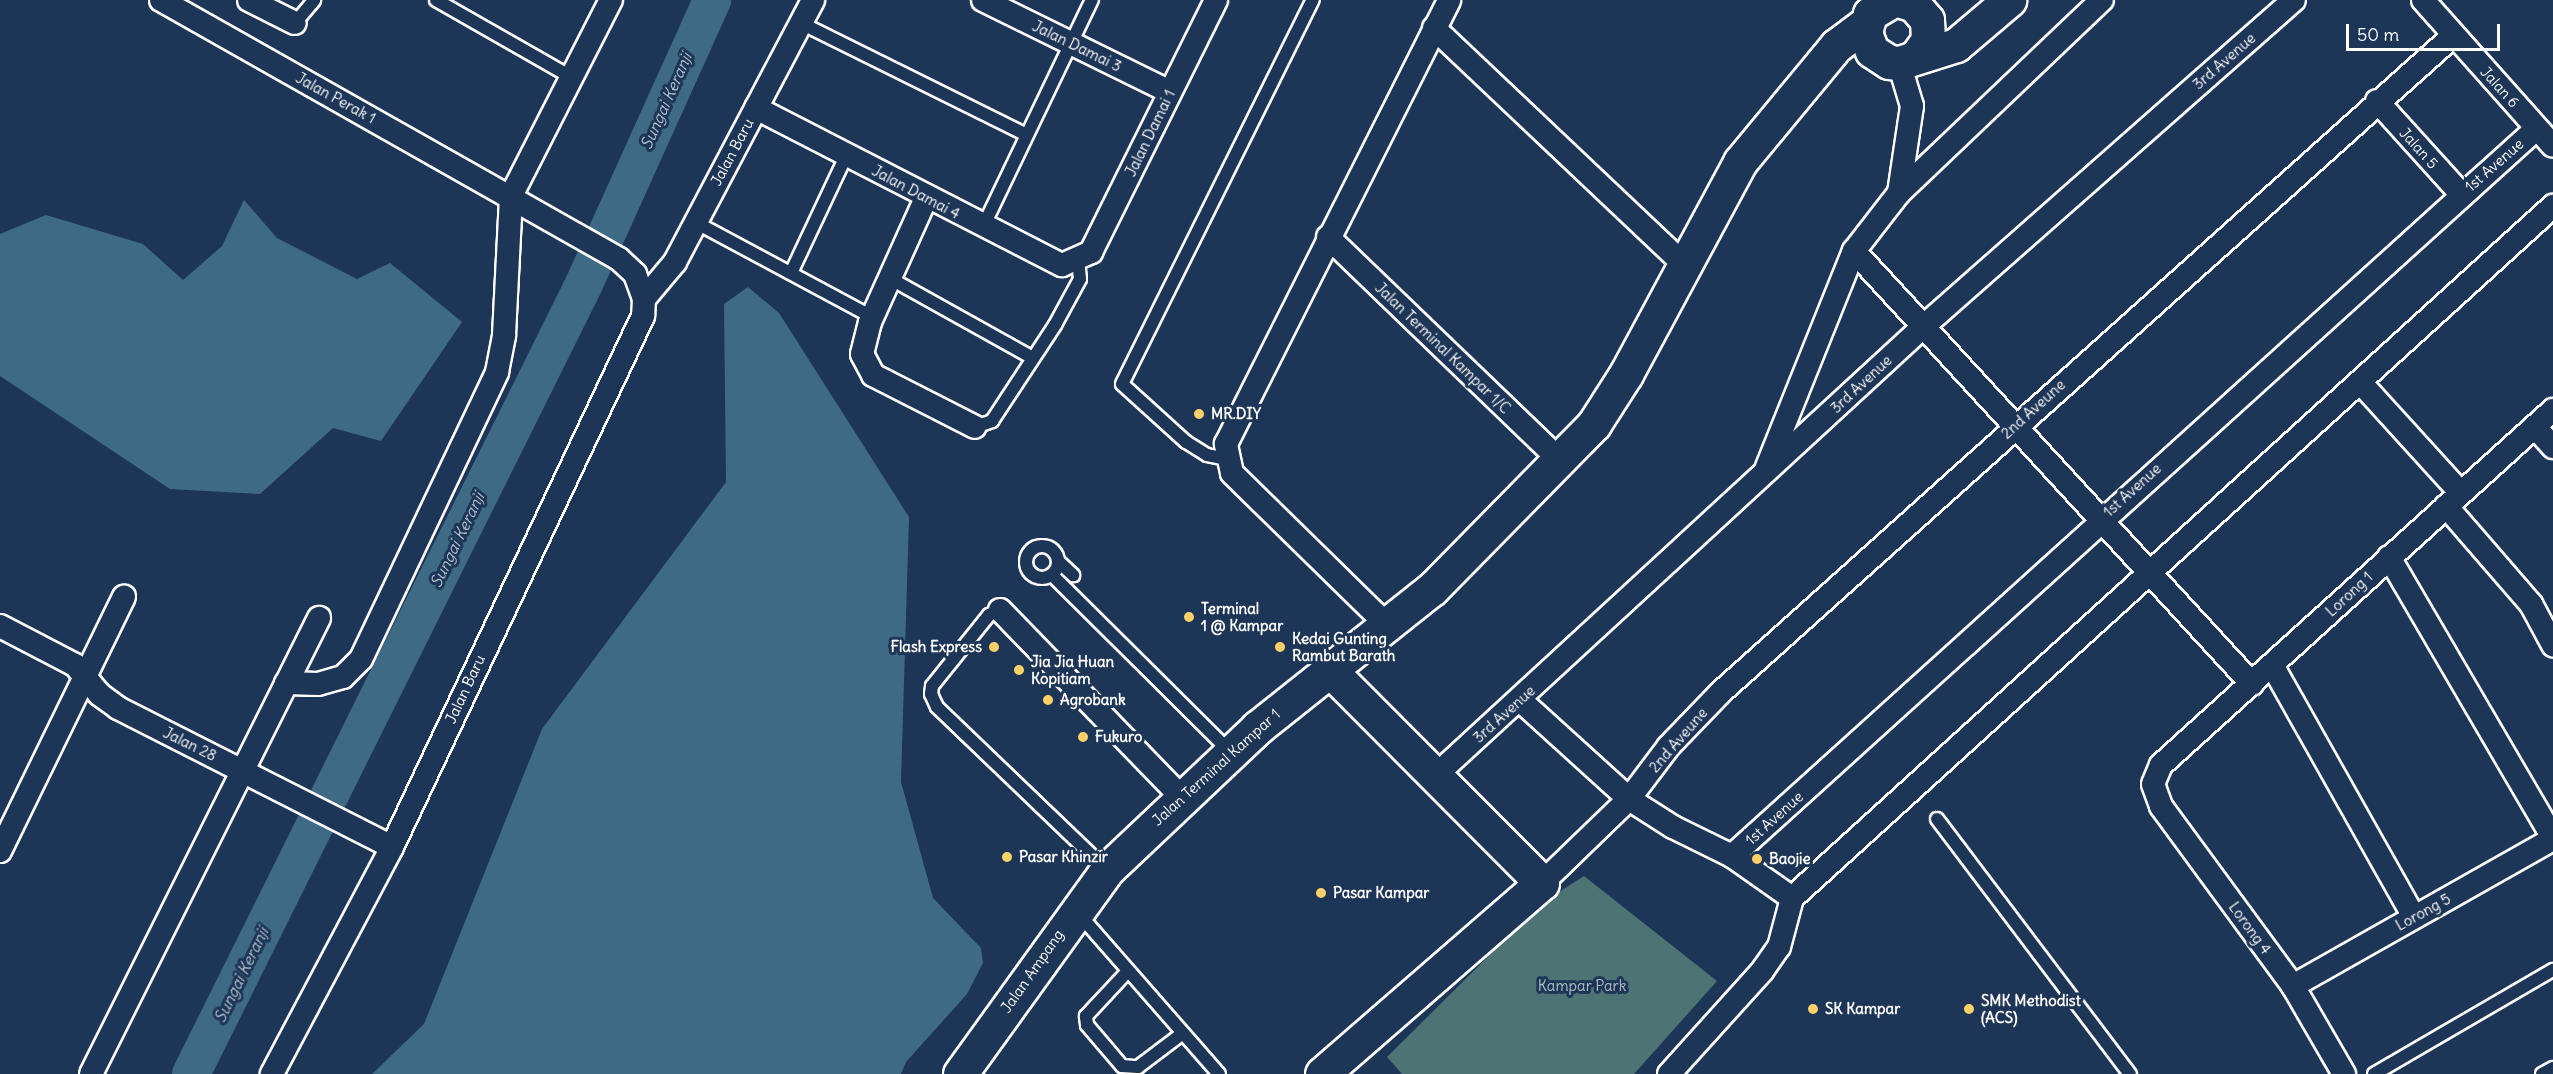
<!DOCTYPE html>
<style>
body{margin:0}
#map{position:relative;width:2553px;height:1074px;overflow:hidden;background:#1d3557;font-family:Delius,sans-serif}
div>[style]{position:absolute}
.green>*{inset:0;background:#4e7375}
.water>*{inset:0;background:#3f6a85}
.river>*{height:38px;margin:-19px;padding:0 19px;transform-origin:19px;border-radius:19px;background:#3f6a85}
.roads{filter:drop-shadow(2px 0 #fff) drop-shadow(-2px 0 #fff) drop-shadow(0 2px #fff) drop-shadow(0 -2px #fff)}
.lane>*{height:12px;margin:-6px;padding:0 6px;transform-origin:6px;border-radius:6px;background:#1d3557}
.lane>.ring{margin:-6px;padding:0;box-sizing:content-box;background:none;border:12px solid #1d3557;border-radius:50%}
.street>*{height:22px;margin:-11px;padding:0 11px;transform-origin:11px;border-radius:11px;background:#1d3557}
.secondary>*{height:33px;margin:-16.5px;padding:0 16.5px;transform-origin:16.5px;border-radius:16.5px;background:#1d3557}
.dots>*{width:16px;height:16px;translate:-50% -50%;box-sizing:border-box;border:3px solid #1d3557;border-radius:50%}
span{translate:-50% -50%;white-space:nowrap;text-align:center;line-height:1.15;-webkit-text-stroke:6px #1d3557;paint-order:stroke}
.street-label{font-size:15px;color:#fff}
.poi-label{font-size:15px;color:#fff;font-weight:700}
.left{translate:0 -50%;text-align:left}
.right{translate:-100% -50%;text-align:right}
.park-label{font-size:15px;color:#afc0c1}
.water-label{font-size:16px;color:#b2c3ce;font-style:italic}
.scale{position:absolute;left:2346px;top:24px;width:154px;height:27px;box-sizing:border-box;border:3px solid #fff;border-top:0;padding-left:8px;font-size:18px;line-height:21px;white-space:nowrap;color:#fff;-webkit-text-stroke:4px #1d3557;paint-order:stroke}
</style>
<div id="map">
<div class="green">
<div style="clip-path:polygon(1584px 876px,1717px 981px,1634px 1074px,1402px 1074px,1387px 1057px,1542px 903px)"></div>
</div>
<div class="water">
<div style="clip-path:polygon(244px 200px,277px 238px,357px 279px,390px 263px,462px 322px,381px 441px,333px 428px,260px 494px,170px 489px,0 376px,0 234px,46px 215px,143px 244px,183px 280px,222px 246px)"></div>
<div style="clip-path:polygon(748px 287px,779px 313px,909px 517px,901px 782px,933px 898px,981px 948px,983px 963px,967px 994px,906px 1062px,901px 1074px,372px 1074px,424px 1024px,542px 729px,726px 482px,724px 304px)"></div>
</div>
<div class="river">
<div style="left:191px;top:1074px;width:882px;rotate:-63.55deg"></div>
<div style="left:584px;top:284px;width:312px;rotate:-65.7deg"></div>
</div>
<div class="roads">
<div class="lane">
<div style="left:436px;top:0;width:155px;rotate:29.7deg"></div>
<div style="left:295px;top:23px;width:30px;rotate:-50deg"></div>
<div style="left:801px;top:23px;width:252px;rotate:26.4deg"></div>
<div style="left:695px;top:222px;width:201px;rotate:28.2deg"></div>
<div style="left:983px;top:227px;width:252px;rotate:-64.4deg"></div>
<div style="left:791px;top:273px;width:129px;rotate:-64.8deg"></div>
<div style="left:891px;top:279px;width:162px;rotate:29.1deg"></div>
<div style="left:975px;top:427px;width:18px;rotate:-19deg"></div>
<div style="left:992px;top:421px;width:115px;rotate:-56.7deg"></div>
<div style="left:1055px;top:325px;width:52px;rotate:-61.5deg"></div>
<div style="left:1080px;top:279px;width:19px;rotate:-96deg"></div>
<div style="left:1227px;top:459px;width:20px;rotate:-169deg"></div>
<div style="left:1207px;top:455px;width:25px;rotate:-148deg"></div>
<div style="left:1186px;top:442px;width:86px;rotate:-137.8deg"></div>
<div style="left:1122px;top:384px;width:429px;rotate:-63.6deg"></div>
<div class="ring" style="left:1026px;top:546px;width:20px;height:20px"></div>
<div style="left:1058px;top:561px;width:21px;rotate:43deg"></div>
<div style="left:1052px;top:575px;width:251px;rotate:44.8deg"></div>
<div style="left:1000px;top:610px;width:12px;rotate:156deg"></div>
<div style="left:989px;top:615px;width:91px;rotate:128.8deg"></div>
<div style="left:932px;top:686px;width:8px;rotate:97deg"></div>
<div style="left:931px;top:694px;width:14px;rotate:65deg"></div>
<div style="left:937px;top:707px;width:233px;rotate:43.8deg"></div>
<div style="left:1937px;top:819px;width:320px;rotate:52.9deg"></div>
<div style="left:1078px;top:913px;width:214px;rotate:48.8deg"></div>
<div style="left:1128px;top:971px;width:62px;rotate:133deg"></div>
<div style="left:1086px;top:1016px;width:9px;rotate:84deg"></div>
<div style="left:1087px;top:1025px;width:54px;rotate:49.5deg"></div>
<div style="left:1122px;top:1066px;width:16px;rotate:4deg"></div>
<div style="left:1138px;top:1067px;width:56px;rotate:-37.1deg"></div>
<div style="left:2374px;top:1074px;width:207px;rotate:-30.2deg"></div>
<div style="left:2542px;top:1074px;width:13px;rotate:-29deg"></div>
</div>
<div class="street">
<div style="left:161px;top:0;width:526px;rotate:29.49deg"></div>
<div style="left:619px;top:259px;width:22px;rotate:43deg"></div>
<div style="left:635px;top:274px;width:27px;rotate:70deg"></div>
<div style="left:644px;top:299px;width:17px;rotate:93deg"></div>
<div style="left:643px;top:316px;width:587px;rotate:115.3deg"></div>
<div style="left:392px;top:847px;width:257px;rotate:117.9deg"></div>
<div style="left:249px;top:0;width:51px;rotate:26.6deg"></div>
<div style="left:983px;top:0;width:208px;rotate:26.2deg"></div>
<div style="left:2423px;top:0;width:195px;rotate:48.3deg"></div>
<div style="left:1434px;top:28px;width:347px;rotate:43.4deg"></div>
<div style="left:2377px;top:101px;width:125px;rotate:47.9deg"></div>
<div style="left:756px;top:108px;width:344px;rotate:27.2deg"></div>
<div style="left:1062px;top:265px;width:32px;rotate:-24deg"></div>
<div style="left:1091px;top:252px;width:281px;rotate:-63.6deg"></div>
<div style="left:1899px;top:193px;width:280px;rotate:-43.6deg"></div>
<div style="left:926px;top:198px;width:136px;rotate:114.3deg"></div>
<div style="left:870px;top:322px;width:33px;rotate:104deg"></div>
<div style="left:862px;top:354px;width:24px;rotate:62deg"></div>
<div style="left:873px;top:375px;width:114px;rotate:27deg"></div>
<div style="left:1328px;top:237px;width:320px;rotate:43.9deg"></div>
<div style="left:1854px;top:251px;width:588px;rotate:47.41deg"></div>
<div style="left:644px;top:299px;width:48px;rotate:-50deg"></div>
<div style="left:675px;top:262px;width:296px;rotate:-62.2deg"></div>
<div style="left:2360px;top:382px;width:150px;rotate:47.7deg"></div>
<div style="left:2535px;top:427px;width:27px;rotate:48deg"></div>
<div style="left:1767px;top:467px;width:233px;rotate:-68.1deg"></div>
<div style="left:1854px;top:251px;width:73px;rotate:-52.2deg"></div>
<div style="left:1899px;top:193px;width:88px;rotate:-81.5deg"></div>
<div style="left:1912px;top:106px;width:45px;rotate:-106.8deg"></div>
<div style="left:2446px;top:506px;width:130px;rotate:49.1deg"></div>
<div style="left:2531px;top:604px;width:47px;rotate:61.8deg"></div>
<div style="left:2389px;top:557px;width:325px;rotate:59.7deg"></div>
<div style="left:1000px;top:610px;width:260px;rotate:45.9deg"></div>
<div style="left:1387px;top:625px;width:217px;rotate:-135.6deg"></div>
<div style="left:1232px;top:473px;width:30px;rotate:-102deg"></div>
<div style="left:1226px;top:444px;width:497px;rotate:-63.3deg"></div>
<div style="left:0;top:626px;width:85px;rotate:27.5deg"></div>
<div style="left:75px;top:665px;width:38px;rotate:50deg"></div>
<div style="left:99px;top:694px;width:24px;rotate:36deg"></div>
<div style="left:118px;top:708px;width:307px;rotate:26.9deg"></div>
<div style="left:2272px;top:665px;width:289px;rotate:60.6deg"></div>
<div style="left:286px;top:683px;width:32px;rotate:2deg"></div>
<div style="left:318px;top:684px;width:26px;rotate:-16deg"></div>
<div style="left:343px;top:677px;width:25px;rotate:-45deg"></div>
<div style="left:361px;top:659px;width:318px;rotate:-64.6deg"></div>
<div style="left:497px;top:372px;width:38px;rotate:-79deg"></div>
<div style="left:504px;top:335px;width:139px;rotate:-87.1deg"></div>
<div style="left:511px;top:196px;width:220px;rotate:-63deg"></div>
<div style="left:1520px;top:700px;width:147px;rotate:42.2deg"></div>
<div style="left:1629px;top:799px;width:52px;rotate:32.5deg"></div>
<div style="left:1673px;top:827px;width:66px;rotate:26.2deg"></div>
<div style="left:1732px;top:856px;width:73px;rotate:35deg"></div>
<div style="left:1435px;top:776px;width:665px;rotate:-42.62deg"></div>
<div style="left:1924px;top:326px;width:493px;rotate:-41.4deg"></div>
<div style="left:0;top:851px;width:283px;rotate:-64deg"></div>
<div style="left:1732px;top:856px;width:1085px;rotate:-42.12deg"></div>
<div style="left:1542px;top:883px;width:121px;rotate:-44deg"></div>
<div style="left:1629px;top:799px;width:66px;rotate:-53deg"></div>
<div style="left:1669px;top:746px;width:75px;rotate:-46.1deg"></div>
<div style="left:1721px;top:692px;width:984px;rotate:-41.87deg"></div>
<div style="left:2293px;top:986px;width:299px;rotate:-29.5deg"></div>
<div style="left:91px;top:1074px;width:510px;rotate:-63.43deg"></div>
<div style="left:1669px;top:1074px;width:139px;rotate:-47.9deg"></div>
<div style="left:1762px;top:971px;width:29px;rotate:-55deg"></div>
<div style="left:1779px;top:947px;width:51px;rotate:-75.1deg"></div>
<div style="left:1792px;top:898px;width:1029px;rotate:-42.28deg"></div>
<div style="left:2344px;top:1074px;width:102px;rotate:-120.1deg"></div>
<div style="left:2293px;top:986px;width:223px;rotate:-126.3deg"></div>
<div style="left:2161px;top:806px;width:23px;rotate:-110deg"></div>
<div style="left:2153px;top:784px;width:21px;rotate:-67deg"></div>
<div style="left:2161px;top:765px;width:529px;rotate:-42.16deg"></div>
</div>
<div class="secondary">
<div style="left:1893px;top:0;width:27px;rotate:149deg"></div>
<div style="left:1870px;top:14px;width:20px;rotate:105deg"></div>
<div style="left:1865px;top:33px;width:19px;rotate:69deg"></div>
<div style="left:1872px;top:51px;width:20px;rotate:33deg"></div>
<div style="left:1889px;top:62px;width:10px;rotate:6deg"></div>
<div style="left:1899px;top:63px;width:60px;rotate:-17.5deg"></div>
<div style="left:1956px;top:45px;width:70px;rotate:-40.3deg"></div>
<div style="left:1898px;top:0;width:17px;rotate:17deg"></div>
<div style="left:1914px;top:5px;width:20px;rotate:49deg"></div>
<div style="left:1927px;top:20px;width:20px;rotate:87deg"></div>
<div style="left:1928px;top:40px;width:19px;rotate:125deg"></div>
<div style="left:960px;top:1074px;width:251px;rotate:-54.2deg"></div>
<div style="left:1107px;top:870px;width:207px;rotate:-43.4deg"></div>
<div style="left:1257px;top:728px;width:223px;rotate:-38.5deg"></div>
<div style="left:1432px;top:589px;width:231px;rotate:-45.5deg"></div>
<div style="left:1594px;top:424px;width:59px;rotate:-57.4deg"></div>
<div style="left:1626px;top:374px;width:241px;rotate:-61.7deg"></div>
<div style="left:1740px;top:162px;width:151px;rotate:-50.4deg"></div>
<div style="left:1836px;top:46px;width:38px;rotate:-37deg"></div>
<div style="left:1322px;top:1074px;width:291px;rotate:-41deg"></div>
<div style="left:1542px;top:883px;width:302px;rotate:-134.9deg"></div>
</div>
</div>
<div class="dots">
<div style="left:1199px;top:414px;background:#ffd166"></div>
<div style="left:1189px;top:617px;background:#ffd166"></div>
<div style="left:994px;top:647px;background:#ffd166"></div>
<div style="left:1280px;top:647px;background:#ffd166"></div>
<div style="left:1019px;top:670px;background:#ffd166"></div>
<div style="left:1048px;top:700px;background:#ffd166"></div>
<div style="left:1083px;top:737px;background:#ffd166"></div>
<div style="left:1007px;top:857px;background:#ffd166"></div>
<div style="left:1757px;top:859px;background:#ffd166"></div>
<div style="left:1321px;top:893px;background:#ffd166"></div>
<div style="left:1813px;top:1009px;background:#ffd166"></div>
<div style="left:1969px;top:1009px;background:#ffd166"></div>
</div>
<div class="street-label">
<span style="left:1077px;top:46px;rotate:26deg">Jalan Damai 3</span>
<span style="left:2224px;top:61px;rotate:-41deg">3rd Avenue</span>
<span style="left:2500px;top:87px;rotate:48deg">Jalan 6</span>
<span style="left:336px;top:98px;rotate:29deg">Jalan Perak 1</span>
<span style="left:1150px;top:133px;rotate:-64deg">Jalan Damai 1</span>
<span style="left:2419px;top:148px;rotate:48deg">Jalan 5</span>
<span style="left:732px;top:152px;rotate:-62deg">Jalan Baru</span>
<span style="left:2494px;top:165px;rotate:-41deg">1st Avenue</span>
<span style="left:916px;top:192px;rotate:28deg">Jalan Damai 4</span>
<span style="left:1443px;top:348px;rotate:44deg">Jalan Terminal Kampar 1/C</span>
<span style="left:1861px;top:384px;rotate:-43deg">3rd Avenue</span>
<span style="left:2033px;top:409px;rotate:-42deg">2nd Aveune</span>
<span style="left:2132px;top:490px;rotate:-42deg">1st Avenue</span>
<span style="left:2349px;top:594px;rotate:-43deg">Lorong 1</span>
<span style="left:465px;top:689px;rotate:-65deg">Jalan Baru</span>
<span style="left:1504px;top:714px;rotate:-42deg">3rd Avenue</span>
<span style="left:1678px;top:740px;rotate:-49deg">2nd Aveune</span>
<span style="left:190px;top:744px;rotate:26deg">Jalan 28</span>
<span style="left:1216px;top:767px;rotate:-42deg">Jalan Terminal Kampar 1</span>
<span style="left:1774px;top:818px;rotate:-42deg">1st Avenue</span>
<span style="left:2423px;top:912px;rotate:-29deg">Lorong 5</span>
<span style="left:2250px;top:928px;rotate:54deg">Lorong 4</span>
<span style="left:1032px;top:971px;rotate:-55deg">Jalan Ampang</span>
</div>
<div class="poi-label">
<span class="left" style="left:1211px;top:414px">MR.DIY</span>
<span class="left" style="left:1201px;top:617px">Terminal<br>1 @ Kampar</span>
<span class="left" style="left:1292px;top:647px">Kedai Gunting<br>Rambut Barath</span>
<span class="right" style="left:982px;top:647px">Flash Express</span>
<span class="left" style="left:1031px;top:670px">Jia Jia Huan<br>Kopitiam</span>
<span class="left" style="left:1060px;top:700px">Agrobank</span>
<span class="left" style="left:1095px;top:737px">Fukuro</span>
<span class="left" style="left:1019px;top:857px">Pasar Khinzir</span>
<span class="left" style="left:1769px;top:859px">Baojie</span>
<span class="left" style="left:1333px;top:893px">Pasar Kampar</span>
<span class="left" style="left:1981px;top:1009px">SMK Methodist<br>(ACS)</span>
<span class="left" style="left:1825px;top:1009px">SK Kampar</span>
</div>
<div class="park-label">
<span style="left:1582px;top:986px">Kampar Park</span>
</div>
<div class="water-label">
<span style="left:666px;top:101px;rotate:-66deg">Sungai Keranji</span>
<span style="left:457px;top:540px;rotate:-64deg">Sungai Keranji</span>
<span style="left:241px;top:975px;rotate:-64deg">Sungai Keranji</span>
</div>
<div class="scale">50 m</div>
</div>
